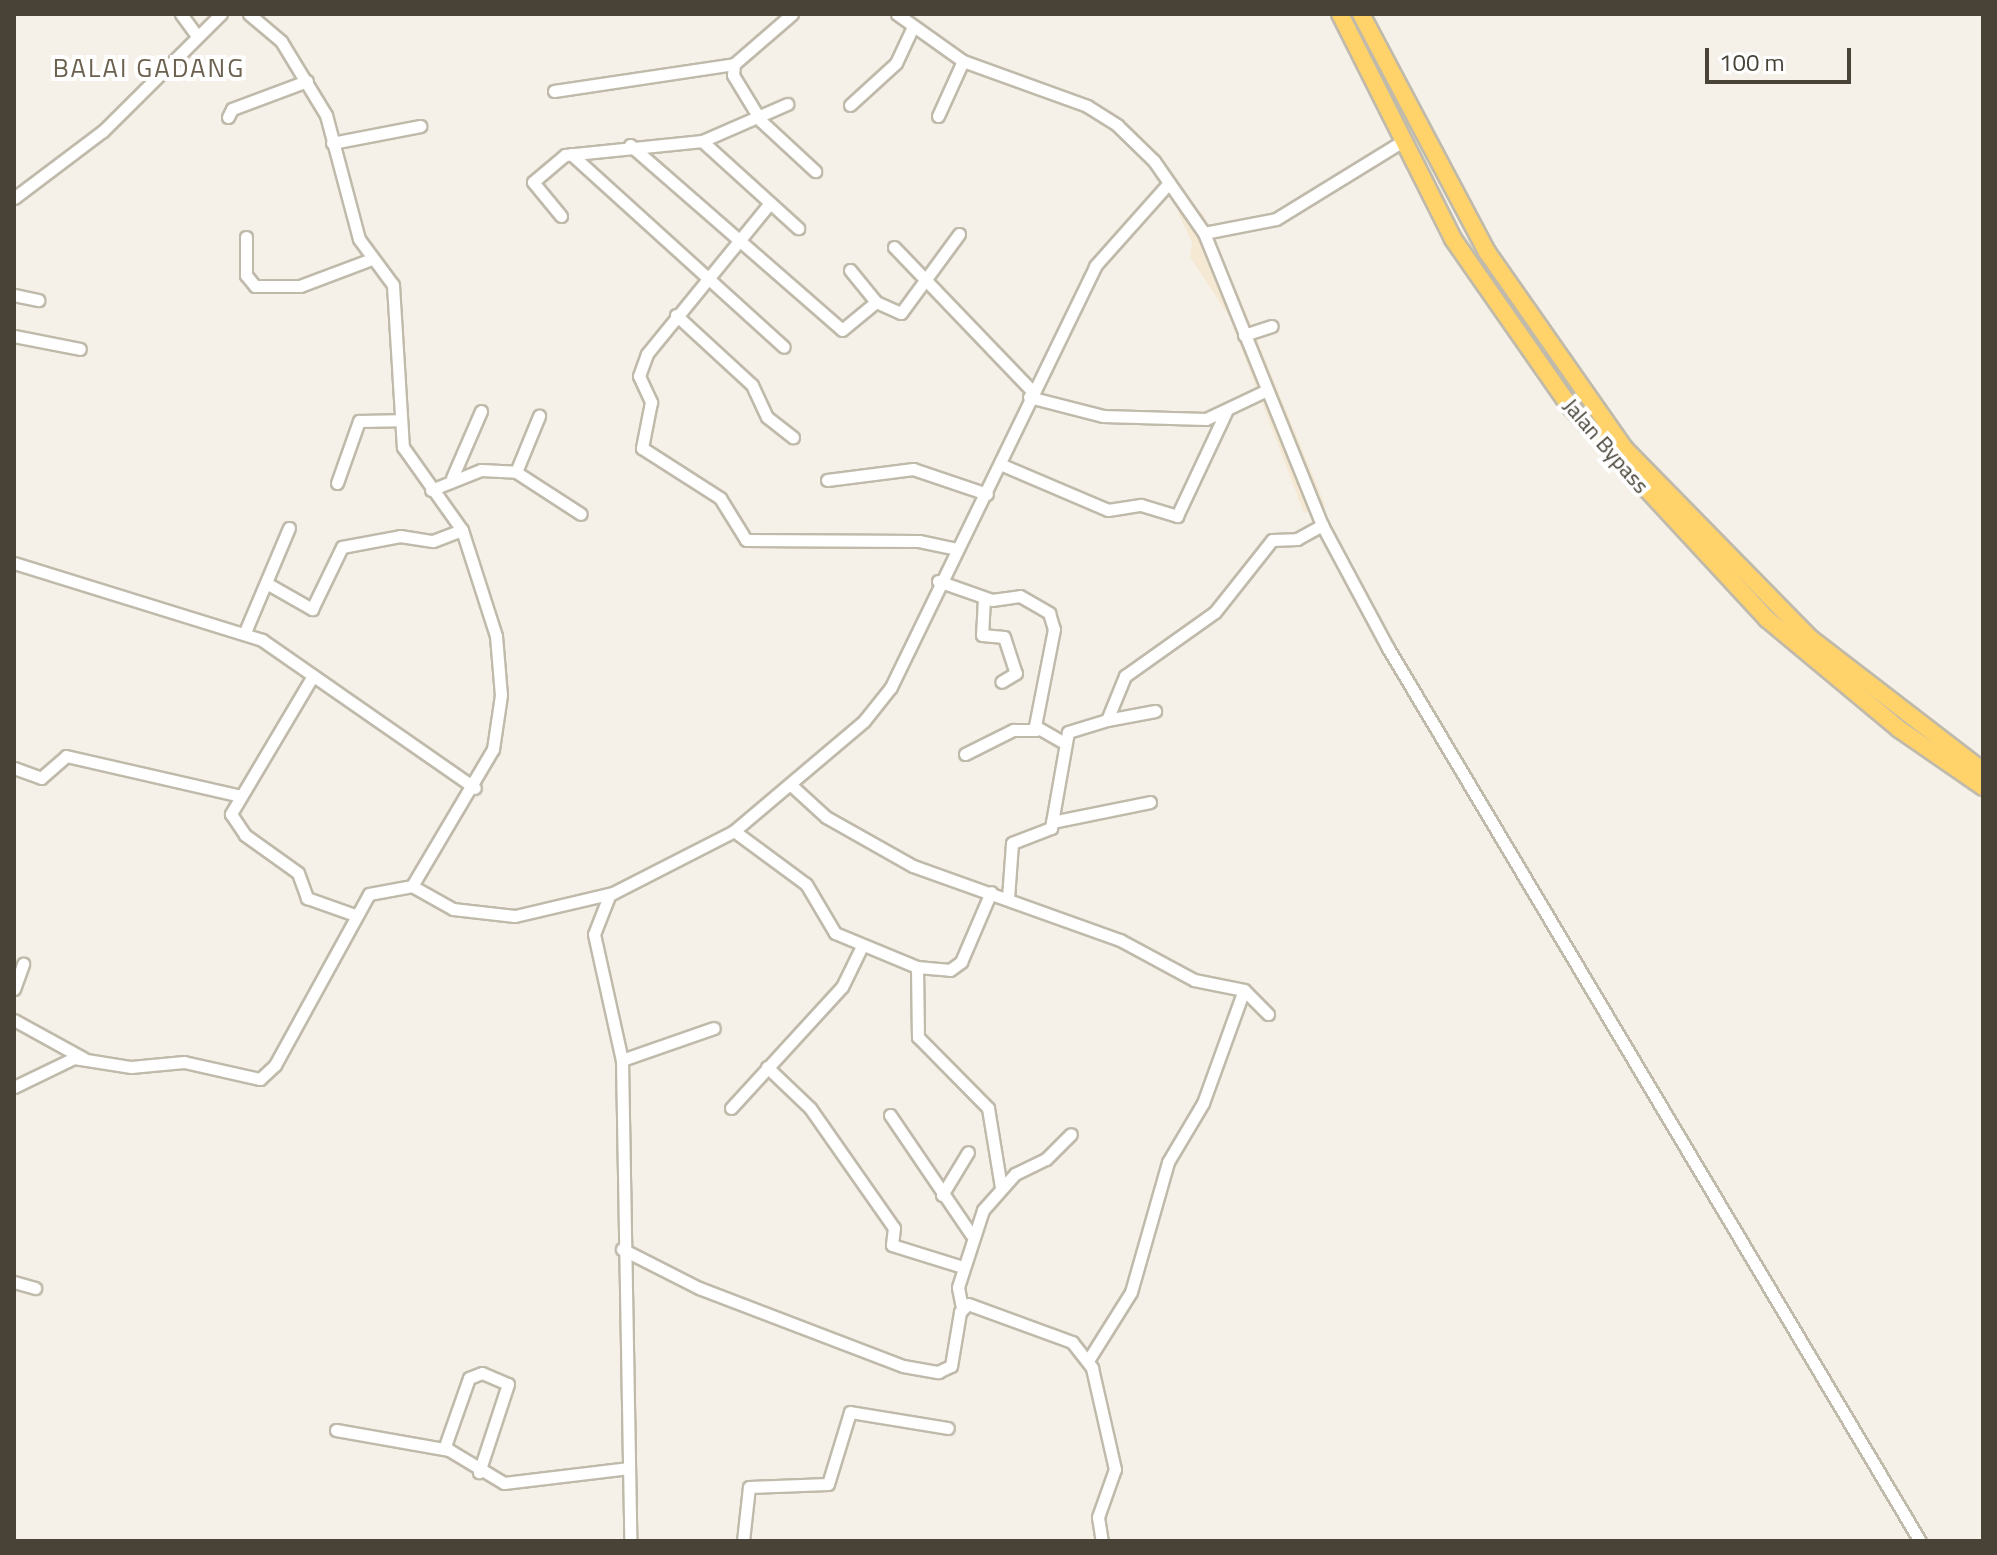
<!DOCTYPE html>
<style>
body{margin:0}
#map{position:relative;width:1997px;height:1555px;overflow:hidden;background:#f5f1e9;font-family:"Titillium Web",sans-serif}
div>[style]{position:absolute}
.commercial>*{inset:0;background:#f6e9d4}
.roads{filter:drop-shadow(2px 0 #c0baab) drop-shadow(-2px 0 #c0baab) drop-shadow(0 2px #c0baab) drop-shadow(0 -2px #c0baab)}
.minor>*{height:11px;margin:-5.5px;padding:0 5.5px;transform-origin:5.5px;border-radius:5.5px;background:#fff}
.highway>*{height:16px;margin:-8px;padding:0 8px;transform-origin:8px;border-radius:8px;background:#ffd26a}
span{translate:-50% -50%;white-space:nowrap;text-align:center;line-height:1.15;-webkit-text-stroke:8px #fff;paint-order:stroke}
.street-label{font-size:22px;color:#484237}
.quarter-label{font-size:26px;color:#6b614e;letter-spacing:2px}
.frame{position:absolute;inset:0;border:16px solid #484237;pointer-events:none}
.scale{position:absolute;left:1705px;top:48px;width:146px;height:36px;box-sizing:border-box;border:4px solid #484237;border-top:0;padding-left:10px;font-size:24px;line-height:28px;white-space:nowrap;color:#484237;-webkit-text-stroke:6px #fff;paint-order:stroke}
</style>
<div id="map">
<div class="commercial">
<div style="clip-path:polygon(1187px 201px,1203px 214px,1225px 262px,1326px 507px,1304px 513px,1229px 316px,1190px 257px,1192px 242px,1178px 213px)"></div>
</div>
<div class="roads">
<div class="minor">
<div style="left:181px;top:14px;width:27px;rotate:54deg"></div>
<div style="left:249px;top:14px;width:42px;rotate:40.2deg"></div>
<div style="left:281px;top:41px;width:87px;rotate:58.7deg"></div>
<div style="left:326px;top:115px;width:128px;rotate:75.1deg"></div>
<div style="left:359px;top:239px;width:57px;rotate:53.5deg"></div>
<div style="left:393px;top:285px;width:162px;rotate:86.5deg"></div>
<div style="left:403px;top:447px;width:102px;rotate:54.6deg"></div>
<div style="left:462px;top:530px;width:111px;rotate:72.2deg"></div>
<div style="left:496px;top:636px;width:59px;rotate:85.2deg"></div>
<div style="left:501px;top:695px;width:55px;rotate:98.4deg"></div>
<div style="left:493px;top:749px;width:159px;rotate:120.6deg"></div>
<div style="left:792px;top:14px;width:77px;rotate:139.2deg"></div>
<div style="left:734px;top:64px;width:11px;rotate:95deg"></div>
<div style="left:733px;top:75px;width:54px;rotate:58.7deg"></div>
<div style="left:761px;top:121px;width:74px;rotate:42.8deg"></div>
<div style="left:897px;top:14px;width:81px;rotate:35.5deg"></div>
<div style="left:963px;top:61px;width:132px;rotate:19.9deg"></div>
<div style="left:1087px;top:106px;width:36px;rotate:32deg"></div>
<div style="left:1117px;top:125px;width:52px;rotate:44.2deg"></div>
<div style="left:1154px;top:161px;width:88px;rotate:55.2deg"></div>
<div style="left:1204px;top:233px;width:315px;rotate:68deg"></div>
<div style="left:1322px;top:525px;width:140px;rotate:61.8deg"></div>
<div style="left:1388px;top:648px;width:1039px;rotate:59.22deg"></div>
<div style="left:554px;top:91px;width:182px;rotate:-8.5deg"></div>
<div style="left:850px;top:105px;width:62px;rotate:-42.4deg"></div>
<div style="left:896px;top:63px;width:38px;rotate:-65deg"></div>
<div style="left:938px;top:116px;width:60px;rotate:-65.6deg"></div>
<div style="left:228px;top:117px;width:9px;rotate:-63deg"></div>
<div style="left:232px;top:109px;width:80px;rotate:-20.5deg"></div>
<div style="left:702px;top:141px;width:130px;rotate:42.2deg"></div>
<div style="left:332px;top:143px;width:90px;rotate:-10.9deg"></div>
<div style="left:630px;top:145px;width:281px;rotate:41.1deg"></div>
<div style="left:842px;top:330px;width:44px;rotate:-39.5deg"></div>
<div style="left:876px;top:302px;width:27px;rotate:24deg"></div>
<div style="left:901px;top:313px;width:98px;rotate:-53.7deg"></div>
<div style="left:571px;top:154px;width:287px;rotate:42.2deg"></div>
<div style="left:14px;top:198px;width:111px;rotate:-37deg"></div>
<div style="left:103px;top:131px;width:166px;rotate:-44.8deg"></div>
<div style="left:770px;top:203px;width:195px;rotate:129.2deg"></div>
<div style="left:647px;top:354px;width:23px;rotate:110deg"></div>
<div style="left:639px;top:376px;width:29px;rotate:65deg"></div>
<div style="left:651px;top:402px;width:47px;rotate:101.1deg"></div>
<div style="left:642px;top:448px;width:93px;rotate:32.7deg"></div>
<div style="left:720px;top:498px;width:49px;rotate:58.2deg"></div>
<div style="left:746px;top:540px;width:173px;rotate:0.3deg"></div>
<div style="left:919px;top:541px;width:38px;rotate:12deg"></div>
<div style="left:561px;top:216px;width:44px;rotate:-129.5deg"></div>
<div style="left:533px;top:182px;width:42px;rotate:-40.2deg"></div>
<div style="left:565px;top:155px;width:138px;rotate:-5.8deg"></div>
<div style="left:702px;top:141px;width:93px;rotate:-23.5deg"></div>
<div style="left:1204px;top:233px;width:73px;rotate:-11deg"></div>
<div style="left:1276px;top:219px;width:147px;rotate:-31.6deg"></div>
<div style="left:246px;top:237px;width:38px;rotate:90deg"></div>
<div style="left:246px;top:275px;width:14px;rotate:51deg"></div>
<div style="left:255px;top:286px;width:45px"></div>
<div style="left:300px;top:286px;width:77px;rotate:-20.6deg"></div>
<div style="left:894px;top:247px;width:199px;rotate:46.2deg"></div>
<div style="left:850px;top:270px;width:41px;rotate:50.9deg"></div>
<div style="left:14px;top:295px;width:25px;rotate:12deg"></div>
<div style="left:676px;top:315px;width:103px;rotate:42.6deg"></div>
<div style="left:752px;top:385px;width:35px;rotate:65deg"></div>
<div style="left:767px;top:417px;width:33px;rotate:38deg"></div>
<div style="left:1244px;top:335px;width:29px;rotate:-18deg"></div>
<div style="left:14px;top:336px;width:67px;rotate:11.1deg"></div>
<div style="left:1029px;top:397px;width:76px;rotate:14.4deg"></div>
<div style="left:1103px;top:416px;width:103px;rotate:1.7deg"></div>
<div style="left:1206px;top:419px;width:65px;rotate:-25.4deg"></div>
<div style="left:1000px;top:464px;width:117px;rotate:23.1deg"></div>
<div style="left:1108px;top:510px;width:33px;rotate:-9deg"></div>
<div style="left:1141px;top:505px;width:38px;rotate:17deg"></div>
<div style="left:1177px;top:516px;width:115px;rotate:-64.8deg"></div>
<div style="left:516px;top:472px;width:61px;rotate:-67.7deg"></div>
<div style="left:452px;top:478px;width:73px;rotate:-66.6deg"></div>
<div style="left:827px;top:480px;width:87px;rotate:-7.3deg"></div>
<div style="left:913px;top:469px;width:78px;rotate:18.7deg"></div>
<div style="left:337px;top:483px;width:66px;rotate:-70.5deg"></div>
<div style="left:359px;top:421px;width:39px;rotate:-1deg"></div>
<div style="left:431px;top:490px;width:54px;rotate:-21.8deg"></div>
<div style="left:481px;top:470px;width:35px;rotate:3deg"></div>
<div style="left:516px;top:472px;width:77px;rotate:32.9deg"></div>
<div style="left:14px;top:563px;width:260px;rotate:17.2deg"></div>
<div style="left:262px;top:640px;width:259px;rotate:34.8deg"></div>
<div style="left:938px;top:581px;width:57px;rotate:19.4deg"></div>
<div style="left:992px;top:600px;width:28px;rotate:-8deg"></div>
<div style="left:1020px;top:596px;width:34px;rotate:30deg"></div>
<div style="left:1049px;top:613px;width:17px;rotate:73deg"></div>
<div style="left:1054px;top:629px;width:99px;rotate:101.1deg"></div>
<div style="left:1035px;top:726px;width:30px;rotate:30deg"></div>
<div style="left:268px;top:584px;width:51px;rotate:29.6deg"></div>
<div style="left:312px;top:609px;width:69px;rotate:-64.2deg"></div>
<div style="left:342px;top:547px;width:59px;rotate:-10.7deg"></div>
<div style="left:400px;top:536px;width:33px;rotate:9deg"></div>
<div style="left:433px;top:541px;width:31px;rotate:-21deg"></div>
<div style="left:984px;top:598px;width:37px;rotate:93deg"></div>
<div style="left:982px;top:635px;width:22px;rotate:5deg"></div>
<div style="left:1004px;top:637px;width:38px;rotate:72deg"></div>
<div style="left:1016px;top:673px;width:17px;rotate:149deg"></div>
<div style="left:245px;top:632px;width:113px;rotate:-67.1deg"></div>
<div style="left:311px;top:679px;width:157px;rotate:120.7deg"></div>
<div style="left:231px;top:814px;width:25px;rotate:56deg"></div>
<div style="left:245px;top:835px;width:65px;rotate:35.6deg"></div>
<div style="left:298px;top:873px;width:27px;rotate:70deg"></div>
<div style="left:307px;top:898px;width:51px;rotate:19.5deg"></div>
<div style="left:1107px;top:720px;width:49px;rotate:-10.6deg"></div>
<div style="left:965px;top:754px;width:54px;rotate:-26.6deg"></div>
<div style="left:1013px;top:730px;width:23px"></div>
<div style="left:14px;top:768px;width:29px;rotate:20deg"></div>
<div style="left:41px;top:778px;width:33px;rotate:-41deg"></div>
<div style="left:66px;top:756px;width:179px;rotate:12.9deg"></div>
<div style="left:791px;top:785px;width:47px;rotate:42.4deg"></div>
<div style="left:826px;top:817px;width:100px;rotate:29.4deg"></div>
<div style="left:913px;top:866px;width:220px;rotate:19.7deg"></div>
<div style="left:1120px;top:940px;width:84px;rotate:28.4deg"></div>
<div style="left:1194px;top:980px;width:51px;rotate:11.3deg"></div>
<div style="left:1244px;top:990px;width:34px;rotate:45deg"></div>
<div style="left:1052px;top:822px;width:100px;rotate:-11.5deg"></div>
<div style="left:734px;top:831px;width:89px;rotate:36.4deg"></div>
<div style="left:806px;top:884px;width:57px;rotate:59.4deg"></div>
<div style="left:835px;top:933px;width:89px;rotate:22.5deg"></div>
<div style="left:917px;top:967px;width:33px;rotate:5deg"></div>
<div style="left:950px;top:970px;width:14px;rotate:-36deg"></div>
<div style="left:961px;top:962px;width:76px;rotate:-66.8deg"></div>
<div style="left:609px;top:896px;width:41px;rotate:111.5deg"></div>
<div style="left:594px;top:934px;width:129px;rotate:77.5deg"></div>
<div style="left:622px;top:1060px;width:481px;rotate:89deg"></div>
<div style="left:1008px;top:898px;width:55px;rotate:-85.8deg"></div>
<div style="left:1012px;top:843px;width:42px;rotate:-21deg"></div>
<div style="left:1051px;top:828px;width:97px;rotate:-80deg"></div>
<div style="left:1068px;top:732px;width:41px;rotate:-17.1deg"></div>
<div style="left:1107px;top:720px;width:48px;rotate:-67.8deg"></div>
<div style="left:1125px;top:676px;width:110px;rotate:-35.4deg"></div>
<div style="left:1215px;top:612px;width:92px;rotate:-51.6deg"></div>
<div style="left:1272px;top:540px;width:25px;rotate:-2deg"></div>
<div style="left:1297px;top:539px;width:29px;rotate:-29deg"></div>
<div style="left:917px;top:967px;width:70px;rotate:89.2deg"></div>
<div style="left:918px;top:1037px;width:100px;rotate:45.4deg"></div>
<div style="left:988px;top:1108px;width:80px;rotate:80.7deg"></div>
<div style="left:14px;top:989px;width:27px;rotate:-70deg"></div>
<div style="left:14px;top:1020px;width:79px;rotate:28.8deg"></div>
<div style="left:622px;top:1060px;width:97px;rotate:-19.2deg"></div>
<div style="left:767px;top:1067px;width:59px;rotate:43.6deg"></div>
<div style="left:810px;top:1108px;width:146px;rotate:55deg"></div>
<div style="left:894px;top:1228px;width:17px;rotate:97deg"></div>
<div style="left:892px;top:1245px;width:74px;rotate:17.2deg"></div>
<div style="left:14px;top:1087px;width:67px;rotate:-25.8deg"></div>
<div style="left:74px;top:1058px;width:58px;rotate:9deg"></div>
<div style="left:131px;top:1067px;width:53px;rotate:-5.4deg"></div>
<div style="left:184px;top:1062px;width:78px;rotate:12.6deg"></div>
<div style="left:260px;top:1079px;width:21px;rotate:-43deg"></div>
<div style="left:275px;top:1065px;width:195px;rotate:-61.2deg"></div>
<div style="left:369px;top:894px;width:44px;rotate:-10.5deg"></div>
<div style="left:412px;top:886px;width:47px;rotate:29.3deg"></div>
<div style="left:453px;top:909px;width:62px;rotate:6.4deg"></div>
<div style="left:515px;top:916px;width:101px;rotate:-13.2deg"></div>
<div style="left:613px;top:893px;width:136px;rotate:-27.1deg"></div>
<div style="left:734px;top:831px;width:170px;rotate:-40.2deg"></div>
<div style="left:864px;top:721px;width:43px;rotate:-51.5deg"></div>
<div style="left:891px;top:687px;width:468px;rotate:-64.1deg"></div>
<div style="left:1095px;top:266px;width:111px;rotate:-48.3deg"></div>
<div style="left:731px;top:1108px;width:164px;rotate:-47.5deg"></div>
<div style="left:842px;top:987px;width:46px;rotate:-64deg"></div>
<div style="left:890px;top:1115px;width:144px;rotate:55.8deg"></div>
<div style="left:942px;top:1195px;width:50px;rotate:-58.8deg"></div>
<div style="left:622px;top:1249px;width:86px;rotate:26.9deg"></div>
<div style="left:699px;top:1288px;width:218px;rotate:20.9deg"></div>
<div style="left:903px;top:1366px;width:36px;rotate:10deg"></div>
<div style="left:938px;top:1372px;width:14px;rotate:-25deg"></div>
<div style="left:951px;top:1366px;width:55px;rotate:-80.5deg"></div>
<div style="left:960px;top:1312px;width:11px;rotate:-45deg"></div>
<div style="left:968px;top:1304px;width:111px;rotate:20.1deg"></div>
<div style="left:1072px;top:1342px;width:33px;rotate:52deg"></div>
<div style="left:1092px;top:1368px;width:104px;rotate:77.2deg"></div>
<div style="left:1115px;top:1469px;width:51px;rotate:109.5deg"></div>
<div style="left:1098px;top:1517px;width:24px;rotate:81deg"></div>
<div style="left:14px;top:1282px;width:22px;rotate:16deg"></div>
<div style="left:962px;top:1308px;width:21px;rotate:-101deg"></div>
<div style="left:958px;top:1287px;width:81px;rotate:-72deg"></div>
<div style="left:983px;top:1210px;width:48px;rotate:-48.4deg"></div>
<div style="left:1015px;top:1174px;width:34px;rotate:-26deg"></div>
<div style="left:1046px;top:1159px;width:35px;rotate:-45deg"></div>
<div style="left:1089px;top:1359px;width:79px;rotate:-57.9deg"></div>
<div style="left:1131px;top:1292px;width:135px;rotate:-74.1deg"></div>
<div style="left:1168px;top:1162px;width:69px;rotate:-59.3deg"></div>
<div style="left:1203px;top:1103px;width:120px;rotate:-70.1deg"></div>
<div style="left:336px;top:1430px;width:115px;rotate:10deg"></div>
<div style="left:449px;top:1450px;width:64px;rotate:31deg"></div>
<div style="left:504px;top:1483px;width:126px;rotate:-6.8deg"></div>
<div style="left:444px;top:1449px;width:75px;rotate:-70.6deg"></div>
<div style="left:469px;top:1378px;width:14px;rotate:-21deg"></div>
<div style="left:482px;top:1373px;width:28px;rotate:23deg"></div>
<div style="left:508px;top:1384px;width:93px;rotate:108.2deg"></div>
<div style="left:743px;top:1541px;width:54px;rotate:-83.7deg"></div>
<div style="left:749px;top:1487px;width:79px;rotate:-2.2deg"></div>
<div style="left:828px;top:1484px;width:75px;rotate:-73deg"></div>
<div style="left:850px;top:1412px;width:99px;rotate:9.3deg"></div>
</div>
<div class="highway">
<div style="left:1340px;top:14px;width:252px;rotate:63.3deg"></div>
<div style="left:1453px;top:239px;width:201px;rotate:55.1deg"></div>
<div style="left:1568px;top:404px;width:293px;rotate:47.2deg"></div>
<div style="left:1767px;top:619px;width:172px;rotate:39.8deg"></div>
<div style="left:1899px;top:729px;width:102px;rotate:34.6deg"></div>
<div style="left:1361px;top:14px;width:269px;rotate:62.1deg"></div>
<div style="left:1487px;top:252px;width:241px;rotate:55deg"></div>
<div style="left:1625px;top:449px;width:264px;rotate:45.6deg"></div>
<div style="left:1810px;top:638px;width:218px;rotate:37.6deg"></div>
</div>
</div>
<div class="street-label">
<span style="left:1606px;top:446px;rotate:49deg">Jalan Bypass</span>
</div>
<div class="quarter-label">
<span style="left:149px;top:68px">BALAI GADANG</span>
</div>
<div class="frame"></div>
<div class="scale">100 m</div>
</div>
